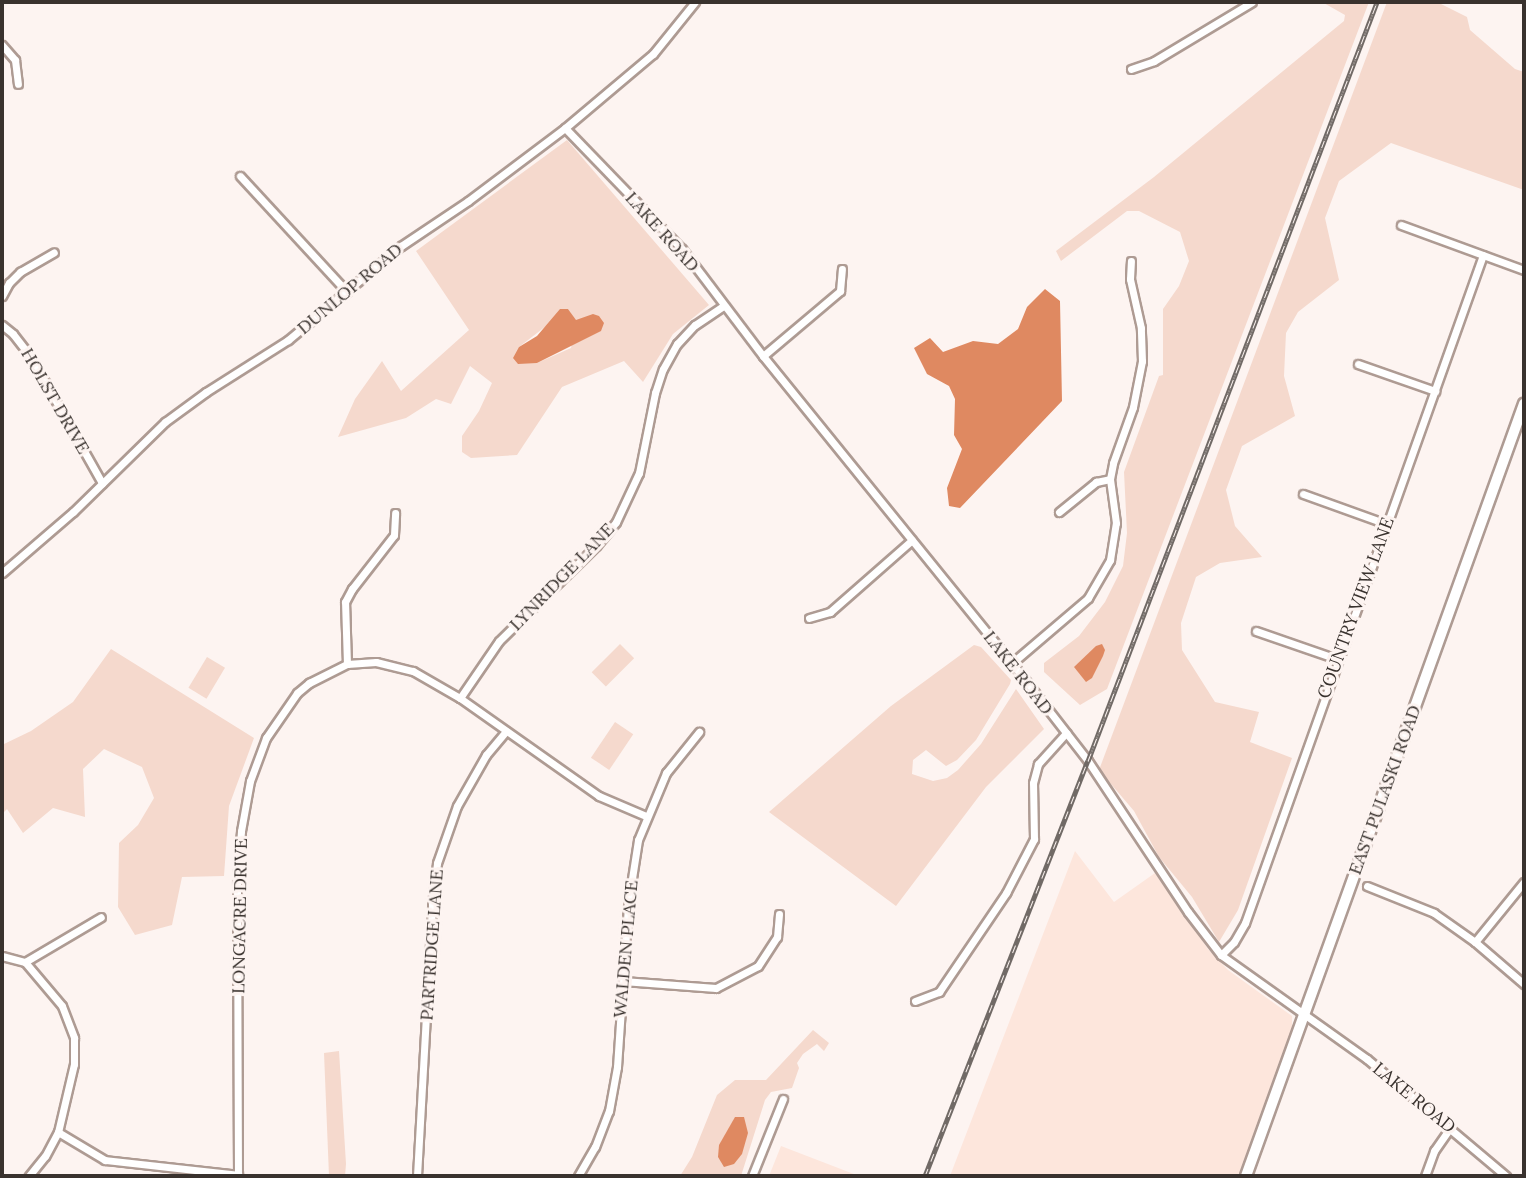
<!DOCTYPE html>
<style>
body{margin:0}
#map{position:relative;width:1526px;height:1178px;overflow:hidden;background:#fdf4f1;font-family:Lora,serif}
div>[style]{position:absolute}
.built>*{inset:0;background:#fde6dc}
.green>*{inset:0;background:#f5d9cd;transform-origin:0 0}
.water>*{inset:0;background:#df8961}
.roads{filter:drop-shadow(2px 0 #ae9b93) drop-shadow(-2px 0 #ae9b93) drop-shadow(0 2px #ae9b93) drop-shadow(0 -2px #ae9b93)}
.minor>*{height:7px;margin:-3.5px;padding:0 3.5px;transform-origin:3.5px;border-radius:3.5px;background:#fff}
.secondary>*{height:10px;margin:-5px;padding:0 5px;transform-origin:5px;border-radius:5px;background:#fff}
.rail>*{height:5px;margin-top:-2.5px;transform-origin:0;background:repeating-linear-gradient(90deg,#fdf4f1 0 8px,#716a66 0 16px);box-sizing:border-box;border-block:2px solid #716a66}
span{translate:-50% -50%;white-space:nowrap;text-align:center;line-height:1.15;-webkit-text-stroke:6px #fdf4f1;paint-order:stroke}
.street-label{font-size:18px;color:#39322e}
.frame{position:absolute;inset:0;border:4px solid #39322e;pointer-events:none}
</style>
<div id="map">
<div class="built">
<div style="clip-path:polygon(1075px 851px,1114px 902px,1155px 873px,1208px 949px,1228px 970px,1292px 1016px,1292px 1031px,1240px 1176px,950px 1176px)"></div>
<div style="clip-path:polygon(781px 1146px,859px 1176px,769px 1176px)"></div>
</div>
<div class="green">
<div style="clip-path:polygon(1322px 2px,1369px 2px,1107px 689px,1080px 705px,1044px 672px,1044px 663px,1079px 636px,1105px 602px,1123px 566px,1127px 533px,1124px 472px,1159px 376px,1163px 375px,1163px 309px,1179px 286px,1189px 261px,1180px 232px,1139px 211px,1127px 211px,1061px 261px,1056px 251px,1154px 177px,1344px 21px,1345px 15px)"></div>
<div style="clip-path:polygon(1387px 2px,1437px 2px,1467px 17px,1470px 30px,1515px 69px,1524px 72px,1524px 190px,1391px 143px,1339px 181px,1325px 218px,1339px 280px,1298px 312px,1286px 333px,1284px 376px,1295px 416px,1242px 446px,1226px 490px,1235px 526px,1262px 557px,1220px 563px,1196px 577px,1181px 623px,1182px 650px,1215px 702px,1259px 712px,1250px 742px,1292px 758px,1238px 910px,1219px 942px,1192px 897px,1159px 857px,1134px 811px,1099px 770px)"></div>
<div style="clip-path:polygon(evenodd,567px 140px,709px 305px,673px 334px,643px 382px,624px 361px,562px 387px,517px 455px,471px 458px,462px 452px,462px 436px,479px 411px,492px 383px,470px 366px,451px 404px,436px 399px,406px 418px,338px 437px,355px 399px,382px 361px,401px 391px,469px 330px,416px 251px,567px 140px,568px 309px,576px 321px,571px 348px,537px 363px,519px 347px,568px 309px)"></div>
<div style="left:620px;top:644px;width:20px;height:40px;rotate:45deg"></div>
<div style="clip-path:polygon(974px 645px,981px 647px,1011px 680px,1010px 684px,976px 740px,957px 760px,946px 766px,926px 750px,913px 760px,912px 774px,933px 781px,947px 778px,958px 770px,981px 744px,1016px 689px,1044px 729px,986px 787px,896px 906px,769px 812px,891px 706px)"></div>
<div style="clip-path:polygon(111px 649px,254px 738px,229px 806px,224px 876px,182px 877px,172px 925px,135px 935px,118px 907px,119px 843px,138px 825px,154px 798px,142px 767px,104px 749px,83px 769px,85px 817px,53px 808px,23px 833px,7px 809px,2px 814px,2px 749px,4px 744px,31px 731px,73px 702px)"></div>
<div style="left:207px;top:657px;width:21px;height:36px;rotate:31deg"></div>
<div style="left:615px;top:722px;width:22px;height:43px;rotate:34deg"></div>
<div style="clip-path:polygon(813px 1030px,829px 1043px,824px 1051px,817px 1044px,803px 1054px,797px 1063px,799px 1068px,792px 1088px,771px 1092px,765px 1100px,741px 1176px,680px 1176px,692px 1157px,717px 1095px,735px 1080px,766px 1080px)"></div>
<div style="clip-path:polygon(339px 1051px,346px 1164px,345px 1176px,329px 1176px,324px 1053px)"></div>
</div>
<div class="water">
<div style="clip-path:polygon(1045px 289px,1060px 301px,1062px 401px,960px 508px,949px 506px,947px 488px,962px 449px,954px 435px,955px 399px,949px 386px,927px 374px,914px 348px,930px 338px,943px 352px,973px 341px,998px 344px,1018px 329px,1027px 307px)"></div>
<div style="clip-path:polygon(560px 309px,568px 309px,576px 320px,593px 314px,599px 316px,604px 323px,601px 331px,537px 363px,518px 364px,513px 358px,519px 347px,537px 336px)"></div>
<div style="clip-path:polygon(1102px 644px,1105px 650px,1103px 656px,1092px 678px,1086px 682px,1074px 667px,1096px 646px)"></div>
<div style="clip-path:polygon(735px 1117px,744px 1117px,748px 1133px,742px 1154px,734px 1164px,724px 1167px,718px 1157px,719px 1145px)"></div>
</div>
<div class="roads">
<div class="minor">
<div style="left:2px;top:45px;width:20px;rotate:49deg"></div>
<div style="left:15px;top:60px;width:24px;rotate:83deg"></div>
<div style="left:1131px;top:69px;width:24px;rotate:-19deg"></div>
<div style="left:1154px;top:61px;width:114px;rotate:-31deg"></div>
<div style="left:565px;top:128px;width:168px;rotate:46deg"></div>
<div style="left:682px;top:249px;width:134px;rotate:52.9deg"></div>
<div style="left:763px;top:356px;width:395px;rotate:51deg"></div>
<div style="left:1012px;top:663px;width:124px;rotate:52.2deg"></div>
<div style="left:1088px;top:761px;width:181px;rotate:56.5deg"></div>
<div style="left:1188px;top:912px;width:54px;rotate:52.5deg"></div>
<div style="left:1221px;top:955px;width:179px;rotate:35.5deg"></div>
<div style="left:1367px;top:1059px;width:182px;rotate:40.1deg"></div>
<div style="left:240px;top:176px;width:158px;rotate:47.3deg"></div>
<div style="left:1401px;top:225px;width:131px;rotate:20.1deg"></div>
<div style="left:2px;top:296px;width:15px;rotate:-62deg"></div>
<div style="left:9px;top:283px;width:16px;rotate:-45deg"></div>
<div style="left:20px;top:272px;width:39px;rotate:-30deg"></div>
<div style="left:2px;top:325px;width:14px;rotate:39deg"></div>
<div style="left:13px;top:334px;width:29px;rotate:52deg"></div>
<div style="left:31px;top:357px;width:145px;rotate:60.6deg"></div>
<div style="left:763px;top:356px;width:101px;rotate:-40.2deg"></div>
<div style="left:840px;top:291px;width:22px;rotate:-85deg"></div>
<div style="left:1358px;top:364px;width:82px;rotate:19.3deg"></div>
<div style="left:1303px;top:494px;width:89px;rotate:19.7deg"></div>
<div style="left:1059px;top:512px;width:48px;rotate:-39deg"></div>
<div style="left:1096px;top:482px;width:14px;rotate:-12deg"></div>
<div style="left:2px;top:573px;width:94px;rotate:-40.7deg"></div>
<div style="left:73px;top:512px;width:129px;rotate:-44.4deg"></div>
<div style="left:165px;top:422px;width:51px;rotate:-36.2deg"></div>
<div style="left:206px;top:392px;width:97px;rotate:-32.4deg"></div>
<div style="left:288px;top:340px;width:147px;rotate:-39.8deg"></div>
<div style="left:401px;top:246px;width:81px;rotate:-33.9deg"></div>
<div style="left:468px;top:201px;width:121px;rotate:-37deg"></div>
<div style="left:565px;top:128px;width:115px;rotate:-40.1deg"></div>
<div style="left:653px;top:54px;width:67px;rotate:-51.1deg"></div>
<div style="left:809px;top:618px;width:22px;rotate:-16deg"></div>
<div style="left:830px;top:612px;width:109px;rotate:-41.3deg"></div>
<div style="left:1256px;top:631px;width:86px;rotate:19.1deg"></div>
<div style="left:1012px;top:663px;width:100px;rotate:-40.5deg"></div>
<div style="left:1088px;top:598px;width:44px;rotate:-59.9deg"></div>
<div style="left:1110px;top:560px;width:37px;rotate:-81deg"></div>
<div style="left:1116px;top:523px;width:44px;rotate:-97.8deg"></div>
<div style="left:1110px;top:479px;width:16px;rotate:-79deg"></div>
<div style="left:1113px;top:463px;width:59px;rotate:-70.3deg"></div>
<div style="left:1133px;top:407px;width:47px;rotate:-78.9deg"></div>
<div style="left:1142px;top:361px;width:33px;rotate:-92deg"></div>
<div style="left:1141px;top:328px;width:50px;rotate:-102.7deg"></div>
<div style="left:1130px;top:279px;width:18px;rotate:-87deg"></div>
<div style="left:347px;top:664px;width:62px;rotate:-91.8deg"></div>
<div style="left:345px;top:602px;width:15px;rotate:-62deg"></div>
<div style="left:352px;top:589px;width:68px;rotate:-52.1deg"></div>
<div style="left:394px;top:535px;width:22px;rotate:-87deg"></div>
<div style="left:460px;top:698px;width:69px;rotate:-55.6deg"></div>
<div style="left:499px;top:641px;width:136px;rotate:-44.4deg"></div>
<div style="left:596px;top:546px;width:31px;rotate:-50deg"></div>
<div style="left:616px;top:522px;width:54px;rotate:-64.9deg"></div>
<div style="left:639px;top:473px;width:82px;rotate:-78.7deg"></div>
<div style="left:655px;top:393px;width:25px;rotate:-72deg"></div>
<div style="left:663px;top:369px;width:29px;rotate:-61deg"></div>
<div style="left:677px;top:344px;width:26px;rotate:-47deg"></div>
<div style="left:695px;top:325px;width:34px;rotate:-34deg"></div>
<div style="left:1367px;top:886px;width:72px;rotate:21.9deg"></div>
<div style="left:1434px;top:913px;width:50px;rotate:35.3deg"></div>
<div style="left:1475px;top:942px;width:65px;rotate:40.6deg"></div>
<div style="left:1475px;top:942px;width:77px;rotate:-50.8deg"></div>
<div style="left:1221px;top:955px;width:18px;rotate:-45deg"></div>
<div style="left:1234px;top:942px;width:22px;rotate:-60deg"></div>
<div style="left:1245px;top:923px;width:709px;rotate:-70.39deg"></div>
<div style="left:2px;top:956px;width:24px;rotate:15deg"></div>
<div style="left:25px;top:962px;width:88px;rotate:-30.6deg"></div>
<div style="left:25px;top:962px;width:57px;rotate:49.9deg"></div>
<div style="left:62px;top:1006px;width:34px;rotate:69deg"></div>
<div style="left:74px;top:1038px;width:26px;rotate:90deg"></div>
<div style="left:74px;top:1064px;width:70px;rotate:103.2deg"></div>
<div style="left:58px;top:1132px;width:27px;rotate:118deg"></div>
<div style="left:45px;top:1156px;width:26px;rotate:129deg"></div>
<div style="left:623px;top:981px;width:93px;rotate:4.3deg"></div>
<div style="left:716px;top:988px;width:47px;rotate:-27.6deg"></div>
<div style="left:758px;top:966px;width:35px;rotate:-57deg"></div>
<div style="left:777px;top:937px;width:23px;rotate:-85deg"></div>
<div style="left:915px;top:1001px;width:26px;rotate:-21deg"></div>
<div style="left:939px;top:992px;width:120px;rotate:-55.9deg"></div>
<div style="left:1006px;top:893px;width:61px;rotate:-62.6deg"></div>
<div style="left:1034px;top:839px;width:56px;rotate:-91deg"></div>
<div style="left:1033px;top:783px;width:20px;rotate:-75deg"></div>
<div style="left:1038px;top:764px;width:42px;rotate:-47.9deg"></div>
<div style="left:58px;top:1132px;width:55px;rotate:30.8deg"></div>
<div style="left:105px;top:1160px;width:134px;rotate:6.4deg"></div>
<div style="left:238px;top:1176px;width:295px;rotate:-90.2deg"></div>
<div style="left:237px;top:881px;width:50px;rotate:-85.4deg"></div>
<div style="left:241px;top:831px;width:51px;rotate:-79.8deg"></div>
<div style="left:250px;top:781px;width:46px;rotate:-69.6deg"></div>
<div style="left:266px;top:738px;width:55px;rotate:-55.4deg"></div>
<div style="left:297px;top:693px;width:16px;rotate:-40deg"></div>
<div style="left:309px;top:683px;width:42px;rotate:-26.6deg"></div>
<div style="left:347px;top:664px;width:29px;rotate:-4deg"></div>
<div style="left:376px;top:662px;width:38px;rotate:14deg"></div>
<div style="left:413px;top:671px;width:54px;rotate:29.9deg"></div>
<div style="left:460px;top:698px;width:170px;rotate:35.2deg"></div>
<div style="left:599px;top:796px;width:51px;rotate:23.1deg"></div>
<div style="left:417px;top:1176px;width:272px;rotate:-86.8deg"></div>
<div style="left:432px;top:904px;width:41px;rotate:-83deg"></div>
<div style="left:437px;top:863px;width:60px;rotate:-70.7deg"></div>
<div style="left:457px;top:806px;width:59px;rotate:-60.4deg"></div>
<div style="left:486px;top:755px;width:31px;rotate:-50deg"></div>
<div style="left:578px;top:1176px;width:34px;rotate:-60deg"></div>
<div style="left:595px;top:1147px;width:39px;rotate:-69deg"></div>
<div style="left:609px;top:1111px;width:45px;rotate:-79.7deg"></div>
<div style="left:617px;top:1067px;width:163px;rotate:-86.1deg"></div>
<div style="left:628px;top:904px;width:65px;rotate:-81.1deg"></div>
<div style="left:638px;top:840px;width:73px;rotate:-67.3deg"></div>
<div style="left:666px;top:773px;width:53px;rotate:-51.2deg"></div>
<div style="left:752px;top:1176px;width:83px;rotate:-68.1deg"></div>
<div style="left:1425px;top:1176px;width:27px;rotate:-70deg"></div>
<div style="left:1434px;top:1151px;width:28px;rotate:-55deg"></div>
</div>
<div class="secondary">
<div style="left:1246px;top:1176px;width:821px;rotate:-70.2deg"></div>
</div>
</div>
<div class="rail">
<div style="left:925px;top:1176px;width:446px;rotate:-68.6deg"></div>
<div style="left:1088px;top:761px;width:812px;rotate:-69.15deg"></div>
</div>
<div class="street-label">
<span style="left:662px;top:232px;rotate:48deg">LAKE ROAD</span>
<span style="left:350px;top:289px;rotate:-40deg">DUNLOP ROAD</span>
<span style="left:55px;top:401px;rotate:60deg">HOLST DRIVE</span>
<span style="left:562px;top:577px;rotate:-46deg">LYNRIDGE LANE</span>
<span style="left:1356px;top:608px;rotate:-70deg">COUNTRY VIEW LANE</span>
<span style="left:1018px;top:673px;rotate:52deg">LAKE ROAD</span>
<span style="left:1385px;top:790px;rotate:-70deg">EAST PULASKI ROAD</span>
<span style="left:240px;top:916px;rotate:-89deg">LONGACRE DRIVE</span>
<span style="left:432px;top:945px;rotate:-86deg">PARTRIDGE LANE</span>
<span style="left:626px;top:949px;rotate:-85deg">WALDEN PLACE</span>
<span style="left:1414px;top:1098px;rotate:39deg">LAKE ROAD</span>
</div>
<div class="frame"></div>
</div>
